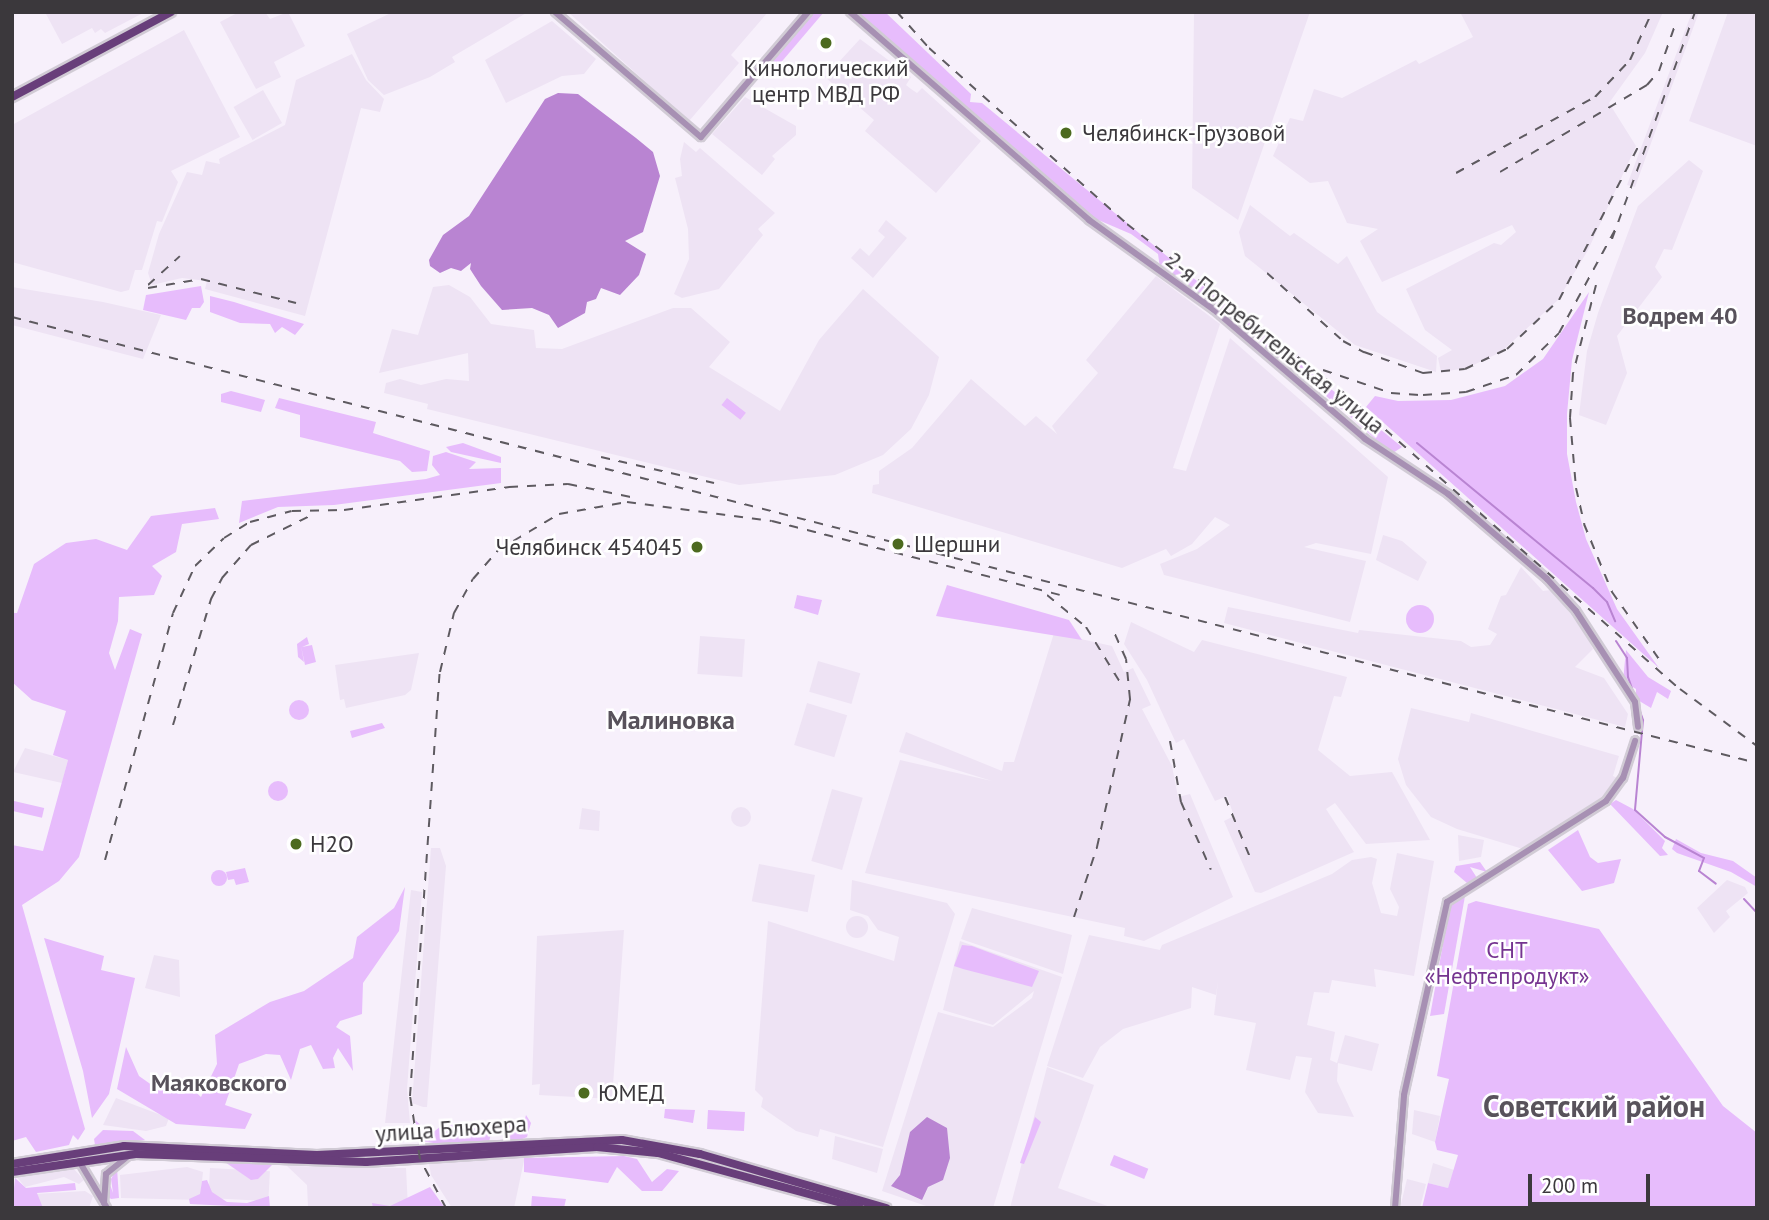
<!DOCTYPE html>
<meta charset="utf-8">
<style>
body{margin:0}
#map{position:relative;width:1769px;height:1220px;overflow:hidden;background:#f7f0fb;font-family:"PT Sans",sans-serif}
div>[style]{position:absolute}
.built>*{inset:0;background:#eee3f4;transform-origin:0 0}
.round{border-radius:50%}
.green>*{inset:0;background:#e7bcfc;transform-origin:0 0}
.water>*{inset:0;background:#b984d2}
.stream>*{height:2px;margin:-1px;padding:0 1px;transform-origin:1px;border-radius:1px;background:#b984d2}
.minor-tunnel>*{height:6px;margin-top:-3px;transform-origin:0;background:repeating-linear-gradient(90deg,#d1cbd5 0 6px,transparent 0 9px)}
.roads{filter:drop-shadow(2px 0 #d1cbd5) drop-shadow(-2px 0 #d1cbd5) drop-shadow(0 2px #d1cbd5) drop-shadow(0 -2px #d1cbd5)}
.minor>*{height:6px;margin:-3px;padding:0 3px;transform-origin:3px;border-radius:3px;background:#a790b3}
.major>*{height:8px;margin:-4px;padding:0 4px;transform-origin:4px;border-radius:4px;background:#683e7a}
.rail>*{height:2px;margin-top:-1px;transform-origin:0;background:repeating-linear-gradient(90deg,#5e5a60 0 9px,transparent 0 18px)}
.dots>*{width:19px;height:19px;translate:-50% -50%;box-sizing:border-box;border:4px solid #fff;border-radius:50%}
span{translate:-50% -50%;white-space:nowrap;text-align:center;line-height:1.15;-webkit-text-stroke:5px #fff;paint-order:stroke}
.poi-label{font-size:23px;color:#3b383c}
.left{translate:0 -50%;text-align:left}
.right{translate:-100% -50%;text-align:right}
.street-label{font-size:23px;color:#3b383c}
.park-label{font-size:23px;color:#753490}
.neighbourhood-label{font-size:24px;color:#58525b;font-weight:700}
.quarter-label{font-size:26px;color:#58525b;font-weight:700}
.district-label{font-size:30px;color:#58525b;font-weight:700}
.frame{position:absolute;inset:0;border:14px solid #3b383c;pointer-events:none}
.scale{position:absolute;left:1528px;top:1174px;width:122px;height:32px;box-sizing:border-box;border:4px solid #3b383c;border-top:0;padding-left:9px;font-size:21px;line-height:24px;white-space:nowrap;color:#3b383c;-webkit-text-stroke:5px #fff;paint-order:stroke}
</style>
<div id="map">
<div class="built">
<div style="clip-path:polygon(145px 12px,105px 33px,101px 29px,95px 33px,92px 28px,62px 44px,46px 14px)"></div>
<div style="clip-path:polygon(239px 12px,265px 12px,270px 19px,288px 12px,305px 46px,274px 62px,281px 77px,256px 89px,220px 22px)"></div>
<div style="clip-path:polygon(393px 12px,528px 12px,452px 57px,455px 62px,430px 77px,384px 95px,368px 80px,347px 34px)"></div>
<div style="clip-path:polygon(568px 12px,768px 12px,731px 55px,739px 63px,689px 121px)"></div>
<div style="clip-path:polygon(1194px 12px,1310px 12px,1238px 220px,1192px 188px)"></div>
<div style="clip-path:polygon(1460px 12px,1663px 12px,1645px 53px,1609px 103px,1636px 146px,1588px 250px,1558px 300px,1501px 352px,1467px 368px,1441px 372px,1438px 358px,1452px 350px,1425px 330px,1406px 289px,1494px 243px,1501px 245px,1516px 232px,1512px 225px,1382px 282px,1360px 241px,1378px 229px,1347px 223px,1328px 181px,1310px 183px,1273px 156px,1290px 118px,1303px 121px,1314px 89px,1342px 98px,1416px 60px,1419px 64px,1473px 37px)"></div>
<div style="clip-path:polygon(1692px 12px,1699px 12px,1635px 187px,1627px 185px)"></div>
<div style="clip-path:polygon(1728px 12px,1757px 12px,1757px 146px,1689px 121px)"></div>
<div style="clip-path:polygon(552px 21px,596px 59px,584px 74px,562px 76px,506px 103px,485px 60px)"></div>
<div style="clip-path:polygon(184px 30px,240px 137px,171px 171px,178px 182px,162px 222px,157px 221px,142px 270px,135px 270px,129px 290px,121px 292px,12px 262px,12px 125px)"></div>
<div style="clip-path:polygon(860px 39px,911px 77px,906px 85px,911px 89px,917px 93px,922px 88px,981px 141px,936px 193px,865px 131px,874px 120px,825px 77px)"></div>
<div style="clip-path:polygon(352px 54px,366px 80px,384px 99px,380px 112px,361px 108px,305px 316px,205px 289px,207px 281px,182px 278px,152px 285px,148px 273px,159px 234px,187px 172px,202px 175px,206px 161px,220px 164px,219px 159px,285px 125px,296px 80px)"></div>
<div style="left:263px;top:90px;width:38px;height:34px;rotate:60deg"></div>
<div style="clip-path:polygon(745px 97px,796px 126px,796px 135px,772px 156px,775px 159px,762px 175px,712px 134px)"></div>
<div style="clip-path:polygon(684px 142px,696px 152px,700px 148px,775px 213px,758px 229px,763px 235px,719px 289px,682px 298px,674px 294px,689px 259px,688px 229px,675px 178px,682px 176px,680px 159px)"></div>
<div style="clip-path:polygon(1689px 160px,1703px 171px,1672px 250px,1664px 249px,1655px 267px,1662px 277px,1617px 336px,1627px 373px,1606px 425px,1579px 415px,1587px 351px,1598px 313px,1638px 206px)"></div>
<div style="clip-path:polygon(1250px 205px,1290px 236px,1294px 233px,1338px 264px,1347px 256px,1377px 312px,1437px 356px,1436px 372px,1355px 345px,1245px 256px,1239px 232px)"></div>
<div style="clip-path:polygon(886px 220px,907px 238px,873px 278px,851px 258px,860px 248px,869px 256px,885px 237px,878px 231px)"></div>
<div style="clip-path:polygon(1156px 276px,1220px 324px,1173px 468px,1186px 471px,1230px 338px,1388px 477px,1371px 554px,1316px 543px,1304px 547px,1366px 561px,1350px 622px,1164px 575px,1160px 564px,1197px 549px,1230px 525px,1215px 517px,1192px 544px,1171px 556px,1166px 549px,1122px 568px,872px 493px,873px 485px,879px 484px,879px 471px,912px 448px,971px 379px,1025px 426px,1036px 416px,1057px 434px,1052px 426px,1098px 373px,1086px 360px)"></div>
<div style="clip-path:polygon(449px 285px,470px 297px,491px 324px,534px 330px,536px 348px,562px 349px,673px 308px,691px 308px,730px 342px,709px 367px,780px 411px,819px 340px,863px 289px,939px 357px,929px 395px,911px 429px,883px 455px,835px 475px,739px 485px,427px 409px,428px 404px,384px 393px,386px 383px,400px 379px,421px 385px,446px 379px,469px 381px,468px 353px,379px 373px,392px 329px,418px 335px,433px 287px)"></div>
<div style="clip-path:polygon(12px 287px,103px 302px,161px 315px,143px 359px,12px 325px)"></div>
<div style="clip-path:polygon(1383px 535px,1402px 541px,1427px 562px,1418px 581px,1376px 560px)"></div>
<div style="clip-path:polygon(1521px 567px,1543px 591px,1551px 590px,1582px 628px,1593px 649px,1575px 667px,1604px 678px,1628px 714px,1625px 727px,1224px 623px,1228px 607px,1358px 633px,1359px 630px,1461px 641px,1471px 647px,1490px 645px,1497px 634px,1488px 629px,1501px 596px,1506px 595px)"></div>
<div style="clip-path:polygon(1131px 622px,1194px 652px,1202px 640px,1347px 677px,1341px 697px,1334px 696px,1318px 750px,1350px 776px,1392px 772px,1430px 840px,1366px 844px,1335px 803px,1326px 809px,1354px 852px,1261px 893px,1255px 892px,1224px 821px,1234px 816px,1227px 796px,1215px 801px,1184px 739px,1176px 743px,1147px 680px,1124px 644px)"></div>
<div style="clip-path:polygon(1054px 633px,1112px 646px,1124px 672px,1133px 668px,1151px 705px,1142px 709px,1172px 766px,1178px 797px,1190px 794px,1233px 897px,1144px 941px,1124px 936px,1125px 928px,865px 873px,900px 760px,992px 781px,899px 752px,906px 732px,1002px 771px,1004px 762px,1014px 762px)"></div>
<div style="left:700px;top:636px;width:45px;height:38px;rotate:4deg"></div>
<div style="clip-path:polygon(419px 653px,411px 690px,405px 695px,346px 708px,344px 699px,340px 700px,335px 665px)"></div>
<div style="left:818px;top:661px;width:44px;height:32px;rotate:16deg"></div>
<div style="left:807px;top:703px;width:42px;height:44px;rotate:17deg"></div>
<div style="clip-path:polygon(1411px 708px,1469px 722px,1471px 713px,1619px 756px,1613px 776px,1617px 778px,1592px 809px,1523px 849px,1457px 829px,1431px 817px,1406px 785px,1398px 759px)"></div>
<div style="clip-path:polygon(25px 748px,68px 760px,62px 783px,13px 772px)"></div>
<div style="left:832px;top:789px;width:32px;height:75px;rotate:16deg"></div>
<div class="round" style="left:731px;top:807px;width:20px;height:20px"></div>
<div style="clip-path:polygon(582px 808px,600px 811px,599px 831px,579px 829px)"></div>
<div style="clip-path:polygon(1458px 835px,1484px 840px,1481px 857px,1459px 861px)"></div>
<div style="clip-path:polygon(431px 848px,440px 848px,446px 866px,427px 1107px,423px 1107px,412px 1103px)"></div>
<div style="clip-path:polygon(1397px 853px,1434px 861px,1414px 976px,1374px 969px,1376px 987px,1332px 980px,1329px 993px,1314px 992px,1307px 1025px,1335px 1032px,1330px 1060px,1337px 1063px,1345px 1035px,1379px 1044px,1372px 1071px,1338px 1063px,1337px 1081px,1354px 1117px,1318px 1113px,1305px 1092px,1312px 1058px,1296px 1056px,1290px 1080px,1246px 1070px,1256px 1023px,1214px 1015px,1218px 981px,1216px 995px,1192px 987px,1191px 1008px,1123px 1029px,1100px 1047px,1083px 1078px,1047px 1066px,1089px 935px,1160px 950px,1162px 945px,1332px 874px,1352px 860px,1371px 857px,1377px 859px,1372px 883px,1381px 913px,1397px 916px,1399px 907px,1390px 889px)"></div>
<div style="left:759px;top:864px;width:57px;height:38px;rotate:11deg"></div>
<div style="clip-path:polygon(852px 880px,947px 903px,955px 914px,883px 1147px,820px 1129px,818px 1137px,796px 1131px,761px 1107px,763px 1098px,755px 1090px,768px 921px,894px 961px,899px 937px,878px 930px,868px 916px,850px 910px)"></div>
<div style="clip-path:polygon(1727px 880px,1745px 887px,1748px 893px,1726px 911px,1730px 917px,1714px 933px,1697px 908px)"></div>
<div style="clip-path:polygon(411px 890px,422px 892px,407px 1089px,410px 1123px,385px 1123px)"></div>
<div style="clip-path:polygon(972px 908px,1072px 935px,1063px 974px,961px 939px)"></div>
<div class="round" style="left:846px;top:916px;width:22px;height:22px"></div>
<div style="clip-path:polygon(624px 930px,612px 1099px,539px 1095px,540px 1084px,532px 1085px,537px 936px)"></div>
<div style="clip-path:polygon(960px 941px,1062px 977px,993px 1208px,932px 1208px,882px 1191px,938px 1012px,993px 1027px,1032px 998px,1034px 991px,993px 1025px,943px 1010px)"></div>
<div style="clip-path:polygon(154px 955px,179px 960px,180px 997px,145px 988px)"></div>
<div style="clip-path:polygon(1047px 1067px,1094px 1085px,1058px 1188px,1113px 1208px,1010px 1208px)"></div>
<div style="clip-path:polygon(116px 1098px,169px 1118px,166px 1126px,146px 1131px,103px 1125px)"></div>
<div style="clip-path:polygon(1414px 1110px,1440px 1116px,1435px 1142px,1412px 1134px)"></div>
<div style="clip-path:polygon(835px 1136px,883px 1149px,877px 1173px,832px 1159px)"></div>
<div style="clip-path:polygon(525px 1156px,514px 1208px,452px 1208px,431px 1175px,429px 1163px)"></div>
<div style="clip-path:polygon(1433px 1163px,1454px 1170px,1448px 1188px,1428px 1183px)"></div>
<div style="clip-path:polygon(287px 1166px,406px 1168px,408px 1208px,308px 1207px,307px 1185px)"></div>
<div style="clip-path:polygon(187px 1167px,203px 1172px,200px 1200px,121px 1198px,120px 1175px)"></div>
<div style="clip-path:polygon(73px 1168px,84px 1180px,79px 1184px,64px 1177px,25px 1187px,16px 1176px)"></div>
<div style="left:210px;top:1168px;width:60px;height:30px;rotate:3deg"></div>
<div style="clip-path:polygon(1407px 1179px,1426px 1184px,1420px 1208px,1400px 1208px)"></div>
<div style="clip-path:polygon(85px 1191px,93px 1196px,89px 1208px,24px 1208px,19px 1195px)"></div>
</div>
<div class="green">
<div style="clip-path:polygon(814px 12px,824px 12px,772px 73px,765px 68px)"></div>
<div style="clip-path:polygon(857px 12px,885px 12px,971px 94px,970px 102px,982px 103px,1226px 305px,1242px 325px,1249px 322px,1402px 447px,1393px 453px,1383px 446px,1290px 364px,1281px 362px,1160px 268px,1158px 254px,1131px 234px,1089px 216px)"></div>
<div style="clip-path:polygon(201px 286px,204px 302px,200px 308px,192px 308px,186px 320px,143px 310px,146px 295px)"></div>
<div style="clip-path:polygon(1589px 292px,1572px 360px,1567px 414px,1567px 454px,1576px 502px,1586px 539px,1617px 609px,1659px 668px,1366px 407px,1375px 396px,1398px 401px,1451px 400px,1505px 386px,1543px 359px)"></div>
<div style="clip-path:polygon(210px 296px,234px 302px,304px 324px,295px 335px,282px 327px,275px 333px,270px 324px,240px 323px,210px 312px)"></div>
<div style="clip-path:polygon(231px 391px,265px 400px,261px 412px,221px 402px,221px 394px)"></div>
<div style="clip-path:polygon(279px 398px,376px 422px,373px 433px,430px 451px,427px 471px,412px 472px,400px 461px,300px 437px,300px 415px,275px 408px)"></div>
<div style="left:727px;top:398px;width:24px;height:9px;rotate:38deg"></div>
<div style="clip-path:polygon(463px 443px,501px 457px,501px 463px,451px 452px,446px 447px)"></div>
<div style="clip-path:polygon(446px 452px,476px 462px,469px 469px,501px 468px,501px 483px,334px 505px,278px 507px,239px 523px,242px 501px,426px 479px,440px 475px,432px 465px,433px 456px)"></div>
<div style="clip-path:polygon(215px 508px,219px 519px,182px 524px,176px 552px,152px 566px,162px 576px,154px 595px,119px 597px,118px 621px,109px 653px,115px 670px,130px 629px,142px 634px,79px 857px,59px 881px,22px 905px,85px 1129px,78px 1140px,73px 1135px,69px 1145px,36px 1152px,26px 1137px,12px 1141px,12px 845px,43px 851px,68px 760px,53px 755px,66px 711px,32px 700px,12px 682px,12px 613px,17px 613px,34px 564px,66px 543px,96px 539px,127px 550px,151px 516px)"></div>
<div style="clip-path:polygon(947px 585px,1069px 620px,1082px 640px,936px 616px)"></div>
<div style="clip-path:polygon(797px 595px,822px 600px,818px 615px,794px 608px)"></div>
<div class="round" style="left:1406px;top:605px;width:28px;height:28px"></div>
<div style="clip-path:polygon(307px 637px,309px 644px,302px 647px,312px 645px,316px 662px,305px 665px,301px 646px,304px 662px,298px 657px,297px 644px)"></div>
<div style="clip-path:polygon(1626px 650px,1648px 677px,1671px 691px,1668px 699px,1657px 692px,1651px 708px,1636px 699px,1636px 689px,1623px 681px)"></div>
<div class="round" style="left:289px;top:700px;width:20px;height:20px"></div>
<div style="clip-path:polygon(382px 723px,385px 728px,352px 738px,350px 731px)"></div>
<div class="round" style="left:268px;top:781px;width:20px;height:20px"></div>
<div style="clip-path:polygon(1616px 800px,1633px 809px,1665px 841px,1662px 848px,1668px 855px,1660px 856px,1610px 804px)"></div>
<div style="left:14px;top:801px;width:31px;height:10px;rotate:13deg"></div>
<div style="clip-path:polygon(1578px 830px,1590px 857px,1598px 863px,1621px 859px,1614px 883px,1582px 891px,1548px 850px)"></div>
<div style="clip-path:polygon(1676px 839px,1701px 853px,1733px 861px,1757px 878px,1757px 887px,1731px 872px,1677px 853px,1672px 849px)"></div>
<div style="clip-path:polygon(1480px 862px,1487px 872px,1470px 867px,1477px 878px,1467px 883px,1454px 872px,1456px 866px)"></div>
<div style="clip-path:polygon(245px 868px,249px 882px,236px 885px,234px 879px,228px 880px,226px 872px)"></div>
<div class="round" style="left:211px;top:870px;width:16px;height:16px"></div>
<div style="clip-path:polygon(405px 887px,399px 931px,363px 983px,362px 1014px,340px 1021px,336px 1027px,350px 1036px,353px 1071px,338px 1048px,333px 1058px,335px 1068px,323px 1069px,311px 1045px,300px 1049px,291px 1080px,280px 1055px,266px 1054px,239px 1064px,225px 1105px,252px 1114px,245px 1129px,176px 1124px,117px 1089px,126px 1047px,139px 1076px,156px 1088px,187px 1084px,201px 1097px,217px 1064px,215px 1035px,270px 1002px,304px 991px,353px 958px,357px 937px,394px 908px)"></div>
<div style="clip-path:polygon(1465px 896px,1444px 1014px,1430px 1016px,1450px 905px)"></div>
<div style="clip-path:polygon(1476px 901px,1599px 929px,1723px 1106px,1757px 1133px,1757px 1208px,1422px 1208px,1428px 1183px,1448px 1188px,1458px 1155px,1437px 1150px,1435px 1142px,1449px 1079px,1437px 1076px,1468px 904px)"></div>
<div style="clip-path:polygon(44px 938px,104px 956px,101px 970px,135px 978px,109px 1094px,92px 1118px,83px 1071px)"></div>
<div style="clip-path:polygon(962px 945px,972px 946px,1039px 971px,1032px 987px,963px 969px,954px 966px)"></div>
<div style="clip-path:polygon(665px 1109px,695px 1110px,693px 1123px,664px 1118px)"></div>
<div style="left:708px;top:1110px;width:37px;height:19px;rotate:3deg"></div>
<div style="clip-path:polygon(526px 1115px,531px 1123px,527px 1137px,515px 1142px,504px 1135px,504px 1125px,524px 1122px)"></div>
<div style="clip-path:polygon(1035px 1117px,1041px 1122px,1024px 1164px,1020px 1163px)"></div>
<div style="clip-path:polygon(415px 1120px,431px 1134px,445px 1123px,459px 1122px,470px 1131px,480px 1125px,493px 1125px,489px 1142px,446px 1145px,421px 1141px)"></div>
<div style="clip-path:polygon(103px 1130px,133px 1131px,145px 1140px,95px 1145px,94px 1139px)"></div>
<div style="left:1114px;top:1155px;width:37px;height:11px;rotate:22deg"></div>
<div style="clip-path:polygon(624px 1156px,637px 1159px,652px 1182px,667px 1169px,679px 1171px,662px 1191px,642px 1191px,617px 1167px,608px 1183px,524px 1172px,524px 1158px)"></div>
<div style="clip-path:polygon(222px 1160px,273px 1164px,258px 1179px,251px 1180px)"></div>
<div style="clip-path:polygon(117px 1168px,119px 1198px,111px 1199px,106px 1194px,107px 1176px,113px 1193px,111px 1179px)"></div>
<div style="clip-path:polygon(15px 1178px,26px 1188px,75px 1183px,76px 1190px,37px 1193px,43px 1208px,12px 1208px)"></div>
<div style="clip-path:polygon(207px 1180px,212px 1192px,227px 1202px,247px 1203px,269px 1196px,270px 1208px,190px 1204px,189px 1199px,200px 1194px,202px 1181px)"></div>
<div style="clip-path:polygon(430px 1187px,445px 1208px,373px 1208px,372px 1203px,390px 1206px)"></div>
<div style="clip-path:polygon(532px 1196px,566px 1199px,564px 1208px,531px 1208px)"></div>
</div>
<div class="water">
<div style="clip-path:polygon(558px 93px,578px 94px,636px 138px,653px 152px,660px 176px,643px 232px,625px 241px,646px 254px,639px 275px,620px 295px,601px 288px,596px 299px,587px 302px,585px 313px,558px 328px,549px 315px,532px 308px,502px 310px,481px 286px,470px 269px,471px 263px,461px 271px,451px 268px,440px 273px,430px 266px,429px 260px,443px 235px,469px 216px,545px 99px)"></div>
<div style="clip-path:polygon(927px 1117px,947px 1128px,950px 1158px,943px 1180px,928px 1187px,922px 1200px,891px 1186px,900px 1175px,910px 1132px)"></div>
</div>
<div class="stream">
<div style="left:1417px;top:443px;width:228px;rotate:39.5deg"></div>
<div style="left:1593px;top:588px;width:20px;rotate:45deg"></div>
<div style="left:1607px;top:602px;width:21px;rotate:67deg"></div>
<div style="left:1616px;top:641px;width:20px;rotate:57deg"></div>
<div style="left:1627px;top:658px;width:19px;rotate:87deg"></div>
<div style="left:1628px;top:677px;width:46px;rotate:70.8deg"></div>
<div style="left:1643px;top:720px;width:90px;rotate:95.1deg"></div>
<div style="left:1635px;top:810px;width:40px;rotate:42deg"></div>
<div style="left:1665px;top:837px;width:44px;rotate:28.3deg"></div>
<div style="left:1704px;top:858px;width:14px;rotate:111deg"></div>
<div style="left:1699px;top:871px;width:21px;rotate:37deg"></div>
<div style="left:1744px;top:899px;width:19px;rotate:47deg"></div>
</div>
<div class="minor-tunnel">
<div style="left:1635px;top:741px;width:14px;rotate:-78deg"></div>
</div>
<div class="roads">
<div class="minor">
<div style="left:555px;top:12px;width:192px;rotate:40.6deg"></div>
<div style="left:701px;top:137px;width:165px;rotate:-49.4deg"></div>
<div style="left:850px;top:12px;width:317px;rotate:41deg"></div>
<div style="left:1089px;top:220px;width:153px;rotate:35.7deg"></div>
<div style="left:1213px;top:309px;width:200px;rotate:40.5deg"></div>
<div style="left:1365px;top:439px;width:100px;rotate:33.5deg"></div>
<div style="left:1448px;top:494px;width:130px;rotate:40.6deg"></div>
<div style="left:1547px;top:579px;width:43px;rotate:47.8deg"></div>
<div style="left:1576px;top:611px;width:108px;rotate:57deg"></div>
<div style="left:1635px;top:702px;width:25px;rotate:83deg"></div>
<div style="left:79px;top:1161px;width:55px;rotate:59.2deg"></div>
<div style="left:104px;top:1203px;width:29px;rotate:-86deg"></div>
<div style="left:106px;top:1174px;width:27px;rotate:-39deg"></div>
<div style="left:1395px;top:1208px;width:113px;rotate:-85.4deg"></div>
<div style="left:1404px;top:1095px;width:198px;rotate:-77.4deg"></div>
<div style="left:1447px;top:902px;width:188px;rotate:-32.4deg"></div>
<div style="left:1606px;top:801px;width:29px;rotate:-54deg"></div>
<div style="left:1623px;top:778px;width:39px;rotate:-72deg"></div>
</div>
<div class="major">
<div style="left:12px;top:97px;width:180px;rotate:-28.1deg"></div>
<div style="left:12px;top:1164px;width:113px;rotate:-9.1deg"></div>
<div style="left:124px;top:1146px;width:193px;rotate:2.7deg"></div>
<div style="left:317px;top:1155px;width:305px;rotate:-2.8deg"></div>
<div style="left:622px;top:1140px;width:79px;rotate:10.2deg"></div>
<div style="left:700px;top:1154px;width:194px;rotate:16.2deg"></div>
<div style="left:12px;top:1172px;width:125px;rotate:-8.3deg"></div>
<div style="left:136px;top:1154px;width:230px;rotate:2deg"></div>
<div style="left:366px;top:1162px;width:231px;rotate:-3.7deg"></div>
<div style="left:597px;top:1147px;width:61px;rotate:5.6deg"></div>
<div style="left:658px;top:1153px;width:209px;rotate:15.2deg"></div>
</div>
</div>
<div class="rail">
<div style="left:897px;top:12px;width:48px;rotate:48.4deg"></div>
<div style="left:929px;top:48px;width:265px;rotate:41.6deg"></div>
<div style="left:1127px;top:224px;width:276px;rotate:37.9deg"></div>
<div style="left:1345px;top:394px;width:446px;rotate:41.4deg"></div>
<div style="left:1680px;top:689px;width:96px;rotate:36.5deg"></div>
<div style="left:1500px;top:172px;width:171px;rotate:-30.6deg"></div>
<div style="left:1647px;top:85px;width:18px;rotate:-49deg"></div>
<div style="left:1659px;top:71px;width:46px;rotate:-70.8deg"></div>
<div style="left:1456px;top:173px;width:158px;rotate:-28.7deg"></div>
<div style="left:1595px;top:97px;width:51px;rotate:-46.6deg"></div>
<div style="left:1630px;top:60px;width:53px;rotate:-65.4deg"></div>
<div style="left:1612px;top:239px;width:242px;rotate:-69.9deg"></div>
<div style="left:1267px;top:273px;width:102px;rotate:41.8deg"></div>
<div style="left:1343px;top:341px;width:24px;rotate:28deg"></div>
<div style="left:1364px;top:352px;width:63px;rotate:19.6deg"></div>
<div style="left:1423px;top:373px;width:42px;rotate:-5.4deg"></div>
<div style="left:1465px;top:369px;width:47px;rotate:-25.5deg"></div>
<div style="left:1507px;top:349px;width:71px;rotate:-43.3deg"></div>
<div style="left:1559px;top:300px;width:177px;rotate:-62.7deg"></div>
<div style="left:148px;top:285px;width:43px;rotate:-42.2deg"></div>
<div style="left:1596px;top:285px;width:91px;rotate:104.6deg"></div>
<div style="left:1573px;top:373px;width:45px;rotate:93.8deg"></div>
<div style="left:1570px;top:418px;width:70px;rotate:85.1deg"></div>
<div style="left:1576px;top:488px;width:37px;rotate:77deg"></div>
<div style="left:1584px;top:524px;width:74px;rotate:67.6deg"></div>
<div style="left:1612px;top:592px;width:85px;rotate:55deg"></div>
<div style="left:148px;top:288px;width:54px;rotate:-9.6deg"></div>
<div style="left:201px;top:279px;width:98px;rotate:14.2deg"></div>
<div style="left:12px;top:317px;width:1801px;rotate:14.34deg"></div>
<div style="left:1323px;top:370px;width:72px;rotate:18.7deg"></div>
<div style="left:1391px;top:393px;width:32px;rotate:4deg"></div>
<div style="left:1423px;top:395px;width:43px;rotate:-4deg"></div>
<div style="left:1466px;top:392px;width:53px;rotate:-18.8deg"></div>
<div style="left:1516px;top:375px;width:60px;rotate:-44.3deg"></div>
<div style="left:1559px;top:333px;width:117px;rotate:-61.5deg"></div>
<div style="left:601px;top:457px;width:116px;rotate:13deg"></div>
<div style="left:1047px;top:595px;width:50px;rotate:39.4deg"></div>
<div style="left:1086px;top:627px;width:67px;rotate:58.4deg"></div>
<div style="left:173px;top:725px;width:132px;rotate:-73.2deg"></div>
<div style="left:211px;top:599px;width:24px;rotate:-62deg"></div>
<div style="left:222px;top:578px;width:44px;rotate:-48.7deg"></div>
<div style="left:251px;top:545px;width:68px;rotate:-26.2deg"></div>
<div style="left:1170px;top:741px;width:62px;rotate:79.8deg"></div>
<div style="left:1181px;top:802px;width:74px;rotate:66.2deg"></div>
<div style="left:1225px;top:797px;width:63px;rotate:67.5deg"></div>
<div style="left:105px;top:860px;width:256px;rotate:-74.6deg"></div>
<div style="left:173px;top:613px;width:52px;rotate:-64.9deg"></div>
<div style="left:195px;top:566px;width:40px;rotate:-44deg"></div>
<div style="left:224px;top:538px;width:31px;rotate:-32deg"></div>
<div style="left:250px;top:522px;width:43px;rotate:-14.7deg"></div>
<div style="left:292px;top:511px;width:52px;rotate:-1.1deg"></div>
<div style="left:344px;top:510px;width:167px;rotate:-7.9deg"></div>
<div style="left:509px;top:487px;width:59px;rotate:-2.9deg"></div>
<div style="left:568px;top:484px;width:64px;rotate:11.7deg"></div>
<div style="left:1074px;top:917px;width:74px;rotate:-71.8deg"></div>
<div style="left:1097px;top:847px;width:152px;rotate:-77.4deg"></div>
<div style="left:1130px;top:699px;width:40px;rotate:-95.7deg"></div>
<div style="left:1126px;top:659px;width:30px;rotate:-114deg"></div>
<div style="left:446px;top:1208px;width:55px;rotate:-118deg"></div>
<div style="left:420px;top:1159px;width:64px;rotate:-99deg"></div>
<div style="left:410px;top:1096px;width:425px;rotate:-86deg"></div>
<div style="left:440px;top:672px;width:61px;rotate:-76.7deg"></div>
<div style="left:454px;top:613px;width:39px;rotate:-61deg"></div>
<div style="left:473px;top:579px;width:38px;rotate:-49deg"></div>
<div style="left:498px;top:550px;width:71px;rotate:-30.5deg"></div>
<div style="left:559px;top:514px;width:69px;rotate:-10deg"></div>
<div style="left:627px;top:502px;width:146px;rotate:7.5deg"></div>
<div style="left:772px;top:521px;width:297px;rotate:14.4deg"></div>
</div>
<div class="dots">
<div style="left:826px;top:43px;background:#4c6a1f"></div>
<div style="left:1066px;top:133px;background:#4c6a1f"></div>
<div style="left:898px;top:544px;background:#4c6a1f"></div>
<div style="left:697px;top:547px;background:#4c6a1f"></div>
<div style="left:296px;top:844px;background:#4c6a1f"></div>
<div style="left:584px;top:1093px;background:#4c6a1f"></div>
</div>
<div class="poi-label">
<span style="left:826px;top:81px">Кинологический<br>центр МВД РФ</span>
<span class="left" style="left:1082px;top:133px">Челябинск-Грузовой</span>
<span class="left" style="left:914px;top:544px">Шершни</span>
<span class="right" style="left:683px;top:547px">Челябинск 454045</span>
<span class="left" style="left:310px;top:844px">H2O</span>
<span class="left" style="left:598px;top:1093px">ЮМЕД</span>
</div>
<div class="street-label">
<span style="left:1275px;top:343px;rotate:39deg">2-я Потребительская улица</span>
<span style="left:451px;top:1129px;rotate:-4deg">улица Блюхера</span>
</div>
<div class="park-label">
<span style="left:1507px;top:963px">СНТ<br>«Нефтепродукт»</span>
</div>
<div class="neighbourhood-label">
<span style="left:1680px;top:316px">Водрем 40</span>
<span style="left:219px;top:1083px">Маяковского</span>
</div>
<div class="quarter-label">
<span style="left:671px;top:720px">Малиновка</span>
</div>
<div class="district-label">
<span style="left:1594px;top:1106px">Советский район</span>
</div>
<div class="frame"></div>
<div class="scale">200 m</div>
</div>
